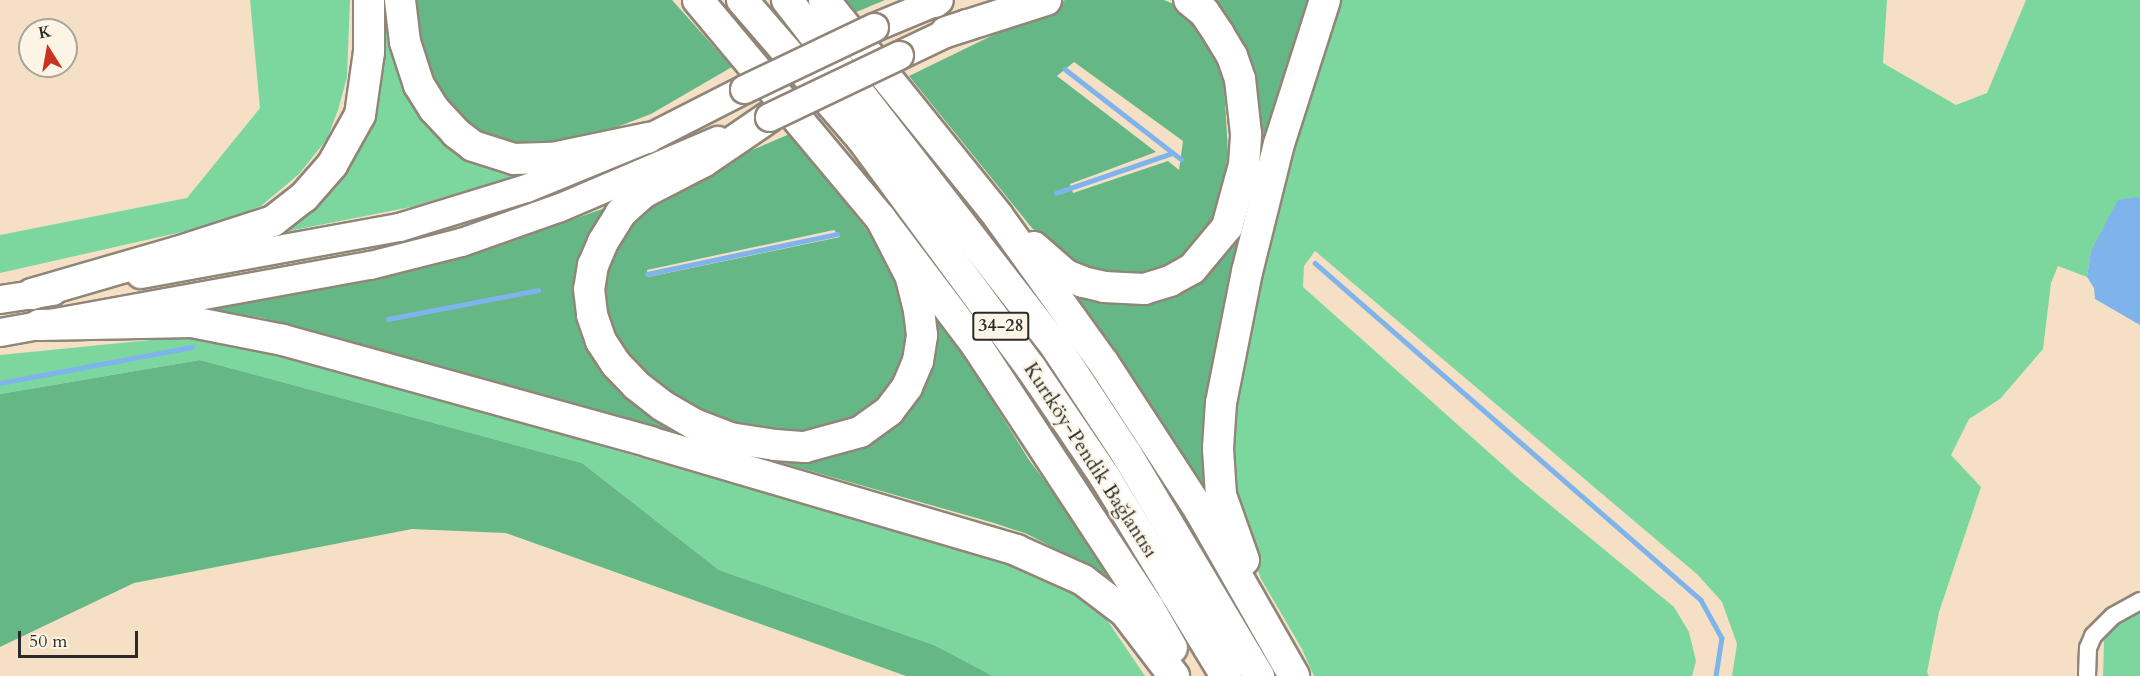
<!DOCTYPE html>
<meta charset="utf-8">
<style>
body{margin:0}
#map{position:relative;width:2140px;height:676px;overflow:hidden;background:#f5e0c5;font-family:Cardo,serif}
div>[style]{position:absolute}
.green>*{inset:0;background:#7cd79e}
.forest>*{inset:0;background:#65b885}
.water>*{inset:0;background:#7fb3ec}
.stream>*{height:4.5px;margin:-2.25px;padding:0 2.25px;transform-origin:2.25px;border-radius:2.25px;background:#7fb3ec}
.roads{filter:drop-shadow(2px 0 #908678) drop-shadow(-2px 0 #908678) drop-shadow(0 2px #908678) drop-shadow(0 -2px #908678)}
.minor>*{height:16px;margin:-8px;padding:0 8px;transform-origin:8px;border-radius:8px;background:#fff}
.trunk>*{height:27px;margin:-13.5px;padding:0 13.5px;transform-origin:13.5px;border-radius:13.5px;background:#fff}
.motorway>*{height:30px;margin:-15px;padding:0 15px;transform-origin:15px;border-radius:15px;background:#fff}
.bridges{filter:drop-shadow(2px 0 #908678) drop-shadow(-2px 0 #908678) drop-shadow(0 2px #908678) drop-shadow(0 -2px #908678)}
.trunk-bridge>*{height:27px;margin:-13.5px;padding:0 13.5px;transform-origin:13.5px;border-radius:13.5px;background:#fff}
span{translate:-50% -50%;white-space:nowrap;text-align:center;line-height:1.15;-webkit-text-stroke:4.5px #fcf5e5;paint-order:stroke}
.shield-label span{padding:2px 4px;background:#fcf5e5;border:2px solid;border-radius:4px;-webkit-text-stroke-width:0}
.shield-label{font-size:18px;color:#2b2b2b;font-weight:700}
.street-label{font-size:20px;color:#2b2b2b}
.north{position:absolute;left:18px;top:18px;width:60px;height:60px;box-sizing:border-box;background:#fcf5e5;border:2px solid #a8a49b;border-radius:50%;rotate:349deg;font-size:16px;font-weight:700;line-height:24px;text-align:center;color:#2b2b2b}
.north::after{content:'';display:block;margin:auto;width:21px;height:27px;background:#c8321e;clip-path:polygon(50% 0,100% 100%,50% 72%,0 100%)}
.scale{position:absolute;left:18px;top:631px;width:120px;height:27px;box-sizing:border-box;border:3px solid #2b2b2b;border-top:0;padding-left:8px;font-size:18px;line-height:21px;white-space:nowrap;color:#2b2b2b;-webkit-text-stroke:4px #fcf5e5;paint-order:stroke}
</style>
<div id="map">
<div class="green">
<div style="clip-path:polygon(250px 0,350px 0,347px 77px,338px 110px,327px 139px,299px 174px,261px 206px,208px 226px,0 273px,0 235px,187px 198px,260px 108px)"></div>
<div style="clip-path:polygon(381px 0,390px 0,526px 173px,411px 207px,274px 234px,353px 154px)"></div>
<div style="clip-path:polygon(1335px 0,1887px 0,1883px 63px,1956px 105px,1987px 93px,2026px 0,2140px 0,2140px 201px,2091px 251px,2087px 277px,2058px 266px,2051px 283px,2043px 349px,2000px 399px,1969px 419px,1951px 455px,1981px 487px,1939px 612px,1927px 672px,1929px 676px,1732px 676px,1737px 644px,1722px 602px,1698px 575px,1315px 251px,1304px 266px,1303px 287px,1521px 481px,1674px 607px,1689px 632px,1696px 661px,1692px 676px,1314px 676px,1302px 649px,1261px 579px,1234px 505px,1232px 399px,1267px 237px)"></div>
<div style="clip-path:polygon(171px 338px,211px 338px,248px 346px,598px 442px,604px 447px,1025px 568px,1070px 590px,1105px 617px,1145px 676px,993px 676px,934px 645px,719px 570px,582px 463px,200px 360px,0 394px,0 355px)"></div>
<div style="clip-path:polygon(2140px 612px,2140px 676px,2103px 676px,2104px 641px,2115px 625px)"></div>
</div>
<div class="forest">
<div style="clip-path:polygon(413px 0,672px 0,732px 67px,651px 114px,588px 138px,533px 150px,496px 146px,456px 123px,426px 77px)"></div>
<div style="clip-path:polygon(842px 0,885px 0,854px 13px)"></div>
<div style="clip-path:polygon(evenodd,1065px 0,1164px 0,1176px 5px,1195px 21px,1209px 40px,1224px 85px,1228px 152px,1224px 182px,1214px 214px,1201px 235px,1183px 254px,1153px 272px,1118px 275px,1075px 265px,1032px 228px,909px 76px,1065px 0,1074px 62px,1183px 141px,1179px 170px,1168px 161px,1073px 193px,1070px 184px,1156px 152px,1057px 76px,1074px 62px)"></div>
<div style="clip-path:polygon(1206px 0,1315px 0,1214px 383px,1219px 529px,1056px 276px,1204px 275px,1235px 241px,1251px 196px,1255px 84px,1232px 26px)"></div>
<div style="clip-path:polygon(evenodd,792px 133px,882px 250px,907px 295px,911px 321px,901px 374px,867px 416px,796px 436px,729px 427px,665px 397px,609px 338px,601px 264px,626px 220px,710px 168px,792px 133px,834px 230px,840px 237px,648px 277px,647px 270px,834px 230px)"></div>
<div style="clip-path:polygon(616px 204px,583px 320px,694px 433px,872px 437px,930px 301px,1029px 460px,1120px 582px,1027px 534px,994px 523px,779px 462px,776px 465px,263px 318px,202px 308px,368px 281px,499px 246px)"></div>
<div style="clip-path:polygon(200px 360px,582px 463px,719px 570px,934px 645px,993px 676px,906px 676px,506px 533px,412px 529px,134px 583px,0 647px,0 394px)"></div>
</div>
<div class="water">
<div style="clip-path:polygon(2136px 197px,2140px 199px,2140px 325px,2095px 299px,2094px 288px,2087px 277px,2091px 251px,2118px 200px)"></div>
</div>
<div class="stream">
<div style="left:1065px;top:69px;width:147px;rotate:37.8deg"></div>
<div style="left:1056px;top:193px;width:123px;rotate:-19deg"></div>
<div style="left:1315px;top:263px;width:512px;rotate:41.12deg"></div>
<div style="left:1701px;top:600px;width:43px;rotate:61.1deg"></div>
<div style="left:1722px;top:638px;width:38px;rotate:99deg"></div>
<div style="left:647px;top:274px;width:194px;rotate:-11.9deg"></div>
<div style="left:388px;top:319px;width:153px;rotate:-10.9deg"></div>
<div style="left:0;top:383px;width:195px;rotate:-10.6deg"></div>
</div>
<div class="roads">
<div class="minor">
<div style="left:2087px;top:676px;width:28px;rotate:-88deg"></div>
<div style="left:2088px;top:648px;width:13px;rotate:-67deg"></div>
<div style="left:2093px;top:636px;width:28px;rotate:-45deg"></div>
<div style="left:2113px;top:616px;width:31px;rotate:-29deg"></div>
</div>
<div class="trunk">
<div style="left:874px;top:27px;width:70px;rotate:-22.6deg"></div>
<div style="left:899px;top:55px;width:74px;rotate:-25.5deg"></div>
<div style="left:140px;top:274px;width:263px;rotate:-10.3deg"></div>
<div style="left:399px;top:227px;width:133px;rotate:-17.1deg"></div>
<div style="left:526px;top:188px;width:132px;rotate:-22.3deg"></div>
<div style="left:648px;top:138px;width:108px;rotate:-27deg"></div>
<div style="left:0;top:299px;width:53px;rotate:-8.7deg"></div>
<div style="left:0;top:332px;width:376px;rotate:-10.3deg"></div>
<div style="left:370px;top:265px;width:94px;rotate:-14.2deg"></div>
<div style="left:461px;top:242px;width:105px;rotate:-19.5deg"></div>
<div style="left:560px;top:207px;width:171px;rotate:-23.1deg"></div>
</div>
<div class="motorway">
<div style="left:400px;top:0;width:42px;rotate:83.2deg"></div>
<div style="left:405px;top:42px;width:45px;rotate:72deg"></div>
<div style="left:419px;top:85px;width:28px;rotate:58deg"></div>
<div style="left:434px;top:109px;width:33px;rotate:47deg"></div>
<div style="left:456px;top:133px;width:21px;rotate:37deg"></div>
<div style="left:473px;top:146px;width:43px;rotate:17.6deg"></div>
<div style="left:514px;top:159px;width:38px;rotate:-2deg"></div>
<div style="left:552px;top:158px;width:98px;rotate:-11.8deg"></div>
<div style="left:698px;top:0;width:285px;rotate:50.1deg"></div>
<div style="left:881px;top:219px;width:159px;rotate:52.9deg"></div>
<div style="left:977px;top:346px;width:313px;rotate:56.7deg"></div>
<div style="left:1149px;top:608px;width:46px;rotate:60.1deg"></div>
<div style="left:742px;top:0;width:184px;rotate:49.2deg"></div>
<div style="left:862px;top:139px;width:285px;rotate:53.6deg"></div>
<div style="left:1031px;top:368px;width:132px;rotate:55.8deg"></div>
<div style="left:1105px;top:477px;width:233px;rotate:58.7deg"></div>
<div style="left:787px;top:0;width:439px;rotate:52.2deg"></div>
<div style="left:1056px;top:347px;width:127px;rotate:56.6deg"></div>
<div style="left:1126px;top:453px;width:260px;rotate:59.2deg"></div>
<div style="left:824px;top:0;width:277px;rotate:51.1deg"></div>
<div style="left:998px;top:216px;width:180px;rotate:54.3deg"></div>
<div style="left:1103px;top:362px;width:178px;rotate:56.9deg"></div>
<div style="left:1200px;top:511px;width:190px;rotate:60.3deg"></div>
<div style="left:935px;top:2px;width:3px;rotate:-45deg"></div>
<div style="left:946px;top:32px;width:105px;rotate:-17.7deg"></div>
<div style="left:769px;top:117px;width:80px;rotate:145.7deg"></div>
<div style="left:703px;top:162px;width:68px;rotate:152.7deg"></div>
<div style="left:643px;top:193px;width:30px;rotate:138deg"></div>
<div style="left:621px;top:213px;width:34px;rotate:122deg"></div>
<div style="left:603px;top:242px;width:25px;rotate:113deg"></div>
<div style="left:593px;top:265px;width:24px;rotate:99deg"></div>
<div style="left:589px;top:289px;width:26px;rotate:83deg"></div>
<div style="left:592px;top:315px;width:28px;rotate:71deg"></div>
<div style="left:601px;top:341px;width:27px;rotate:57deg"></div>
<div style="left:616px;top:364px;width:29px;rotate:46deg"></div>
<div style="left:636px;top:385px;width:34px;rotate:38deg"></div>
<div style="left:663px;top:406px;width:36px;rotate:30deg"></div>
<div style="left:694px;top:424px;width:39px;rotate:21deg"></div>
<div style="left:730px;top:438px;width:46px;rotate:8.8deg"></div>
<div style="left:775px;top:445px;width:30px;rotate:4deg"></div>
<div style="left:805px;top:447px;width:57px;rotate:-15.3deg"></div>
<div style="left:860px;top:432px;width:36px;rotate:-36deg"></div>
<div style="left:889px;top:411px;width:30px;rotate:-53deg"></div>
<div style="left:907px;top:387px;width:28px;rotate:-67deg"></div>
<div style="left:918px;top:361px;width:26px;rotate:-81deg"></div>
<div style="left:922px;top:335px;width:25px;rotate:-97deg"></div>
<div style="left:919px;top:310px;width:34px;rotate:-104deg"></div>
<div style="left:911px;top:277px;width:65px;rotate:-117.3deg"></div>
<div style="left:1034px;top:247px;width:43px;rotate:41.2deg"></div>
<div style="left:1066px;top:275px;width:18px;rotate:22deg"></div>
<div style="left:1083px;top:282px;width:22px;rotate:13deg"></div>
<div style="left:1104px;top:287px;width:40px;rotate:2.9deg"></div>
<div style="left:1144px;top:289px;width:27px;rotate:-17deg"></div>
<div style="left:1170px;top:281px;width:25px;rotate:-29deg"></div>
<div style="left:1192px;top:269px;width:55px;rotate:-50.2deg"></div>
<div style="left:1227px;top:227px;width:64px;rotate:-74.7deg"></div>
<div style="left:1244px;top:165px;width:31px;rotate:-86deg"></div>
<div style="left:1246px;top:134px;width:55px;rotate:-96.2deg"></div>
<div style="left:1240px;top:79px;width:24px;rotate:-109deg"></div>
<div style="left:1232px;top:56px;width:26px;rotate:-121deg"></div>
<div style="left:1219px;top:34px;width:27px;rotate:-124deg"></div>
<div style="left:1204px;top:12px;width:19px;rotate:-141deg"></div>
<div style="left:32px;top:294px;width:151px;rotate:-16.2deg"></div>
<div style="left:177px;top:252px;width:101px;rotate:-17.9deg"></div>
<div style="left:273px;top:221px;width:39px;rotate:-38deg"></div>
<div style="left:304px;top:197px;width:43px;rotate:-48.8deg"></div>
<div style="left:332px;top:165px;width:57px;rotate:-60.8deg"></div>
<div style="left:360px;top:115px;width:64px;rotate:-81.9deg"></div>
<div style="left:369px;top:52px;width:52px;rotate:-90deg"></div>
<div style="left:39px;top:325px;width:153px;rotate:-1.1deg"></div>
<div style="left:192px;top:322px;width:93px;rotate:11.2deg"></div>
<div style="left:283px;top:340px;width:381px;rotate:15.5deg"></div>
<div style="left:650px;top:442px;width:382px;rotate:16.4deg"></div>
<div style="left:1016px;top:550px;width:73px;rotate:24.1deg"></div>
<div style="left:1083px;top:580px;width:53px;rotate:37.3deg"></div>
<div style="left:1125px;top:612px;width:81px;rotate:52.6deg"></div>
<div style="left:1244px;top:560px;width:69px;rotate:-109.5deg"></div>
<div style="left:1221px;top:495px;width:47px;rotate:-93.7deg"></div>
<div style="left:1218px;top:448px;width:45px;rotate:-86.2deg"></div>
<div style="left:1221px;top:403px;width:134px;rotate:-78.8deg"></div>
<div style="left:1247px;top:272px;width:132px;rotate:-76deg"></div>
<div style="left:1279px;top:144px;width:151px;rotate:-72.3deg"></div>
</div>
</div>
<div class="bridges">
<div class="trunk-bridge">
<div style="left:744px;top:89px;width:144px;rotate:-25.5deg"></div>
<div style="left:769px;top:117px;width:144px;rotate:-25.5deg"></div>
</div>
</div>
<div class="shield-label">
<span style="left:1001px;top:326px">34-28</span>
</div>
<div class="street-label">
<span style="left:1091px;top:460px;rotate:57deg">Kurtköy-Pendik Bağlantısı</span>
</div>
<div class="north">K</div>
<div class="scale">50 m</div>
</div>
